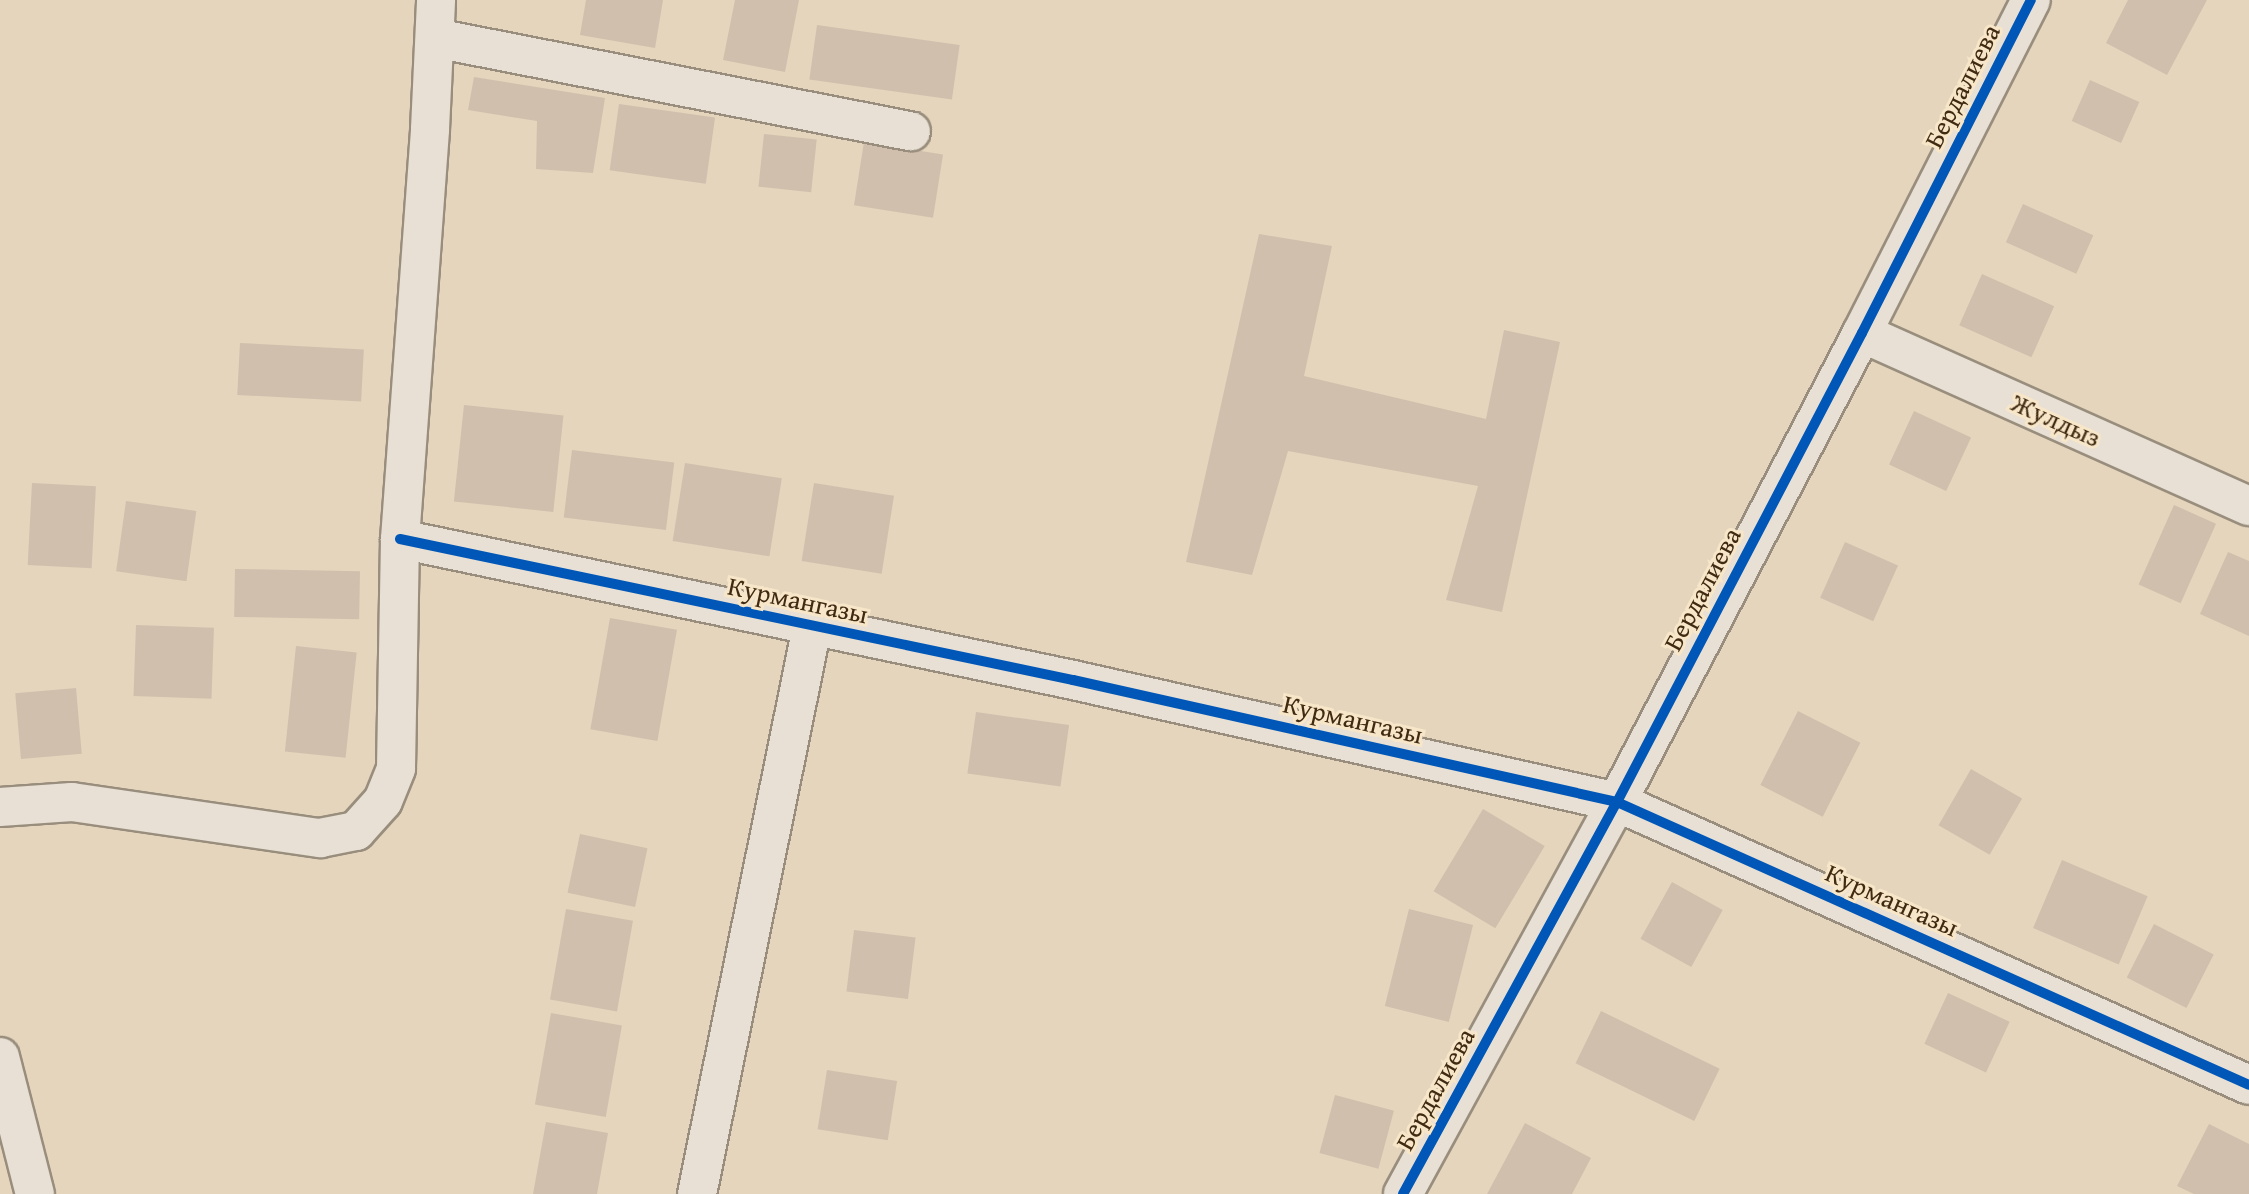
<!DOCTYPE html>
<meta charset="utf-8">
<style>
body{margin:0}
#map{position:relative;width:2249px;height:1194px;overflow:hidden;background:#e4d5bc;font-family:"Gentium Book Plus",serif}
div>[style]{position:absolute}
.building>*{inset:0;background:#d1bfad;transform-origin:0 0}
.roads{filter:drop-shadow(2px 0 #998e7d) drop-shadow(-2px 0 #998e7d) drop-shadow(0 2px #998e7d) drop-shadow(0 -2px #998e7d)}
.minor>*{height:38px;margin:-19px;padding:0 19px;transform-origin:19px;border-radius:19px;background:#e8e0d4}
.cycleway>*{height:10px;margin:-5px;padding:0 5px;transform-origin:5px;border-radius:5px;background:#0057b8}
span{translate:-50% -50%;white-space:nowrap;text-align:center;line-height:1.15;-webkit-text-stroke:6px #f8e6c9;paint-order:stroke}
.street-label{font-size:26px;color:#402b12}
</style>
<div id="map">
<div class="building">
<div style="clip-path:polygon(586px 0,663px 0,655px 48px,580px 35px)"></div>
<div style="clip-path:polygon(735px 0,799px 0,785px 72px,723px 60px)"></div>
<div style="clip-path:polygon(2128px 0,2207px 0,2167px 75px,2106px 43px)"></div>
<div style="left:817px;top:25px;width:144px;height:55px;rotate:8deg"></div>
<div style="clip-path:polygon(474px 77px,605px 98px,593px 173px,536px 169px,537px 121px,468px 110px)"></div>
<div style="left:2090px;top:80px;width:54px;height:45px;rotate:24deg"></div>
<div style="left:619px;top:104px;width:97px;height:67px;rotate:8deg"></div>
<div style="left:764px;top:134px;width:53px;height:53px;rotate:6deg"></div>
<div style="left:864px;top:142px;width:80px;height:64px;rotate:9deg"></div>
<div style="left:2023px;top:204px;width:77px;height:42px;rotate:24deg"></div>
<div style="clip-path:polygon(1259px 234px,1332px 246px,1304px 376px,1486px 419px,1504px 330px,1560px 342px,1502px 612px,1446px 600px,1478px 486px,1288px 451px,1252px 575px,1186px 562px)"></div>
<div style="left:1982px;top:274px;width:79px;height:56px;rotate:24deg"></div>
<div style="left:240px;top:343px;width:124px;height:52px;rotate:3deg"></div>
<div style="left:464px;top:405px;width:100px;height:97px;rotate:6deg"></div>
<div style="left:1914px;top:411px;width:63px;height:59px;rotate:25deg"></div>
<div style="left:572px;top:450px;width:103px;height:68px;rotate:7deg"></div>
<div style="left:685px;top:463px;width:98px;height:79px;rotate:9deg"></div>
<div style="left:32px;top:483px;width:64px;height:82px;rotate:3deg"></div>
<div style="left:814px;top:483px;width:81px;height:79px;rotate:9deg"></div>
<div style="left:126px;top:501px;width:71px;height:71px;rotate:8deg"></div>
<div style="left:2174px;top:505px;width:46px;height:87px;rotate:24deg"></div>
<div style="left:1845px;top:542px;width:58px;height:61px;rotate:24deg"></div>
<div style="clip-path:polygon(2228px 552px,2249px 561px,2249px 636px,2200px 614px)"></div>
<div style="left:235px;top:569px;width:125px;height:48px;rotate:1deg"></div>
<div style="left:610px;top:618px;width:68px;height:113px;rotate:10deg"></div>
<div style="left:136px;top:625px;width:78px;height:71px;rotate:2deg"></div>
<div style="left:296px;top:646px;width:61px;height:106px;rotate:6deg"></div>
<div style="left:76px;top:688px;width:66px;height:61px;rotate:85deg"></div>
<div style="left:1798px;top:711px;width:70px;height:83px;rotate:27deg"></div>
<div style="left:976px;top:712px;width:94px;height:62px;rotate:8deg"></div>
<div style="left:1971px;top:769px;width:59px;height:65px;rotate:30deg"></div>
<div style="left:1483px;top:809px;width:72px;height:96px;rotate:31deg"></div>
<div style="left:580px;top:834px;width:69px;height:60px;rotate:12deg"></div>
<div style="left:2062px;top:860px;width:93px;height:74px;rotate:23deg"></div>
<div style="left:1672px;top:882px;width:58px;height:65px;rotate:29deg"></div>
<div style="left:566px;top:909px;width:68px;height:92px;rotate:10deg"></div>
<div style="left:1409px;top:909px;width:66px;height:100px;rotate:14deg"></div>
<div style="left:2154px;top:924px;width:67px;height:60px;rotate:27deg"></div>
<div style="left:854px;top:930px;width:62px;height:62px;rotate:7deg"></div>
<div style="left:1948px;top:993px;width:68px;height:56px;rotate:25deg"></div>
<div style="left:1601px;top:1011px;width:132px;height:58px;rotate:26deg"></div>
<div style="left:551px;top:1013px;width:72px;height:93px;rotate:10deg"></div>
<div style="left:827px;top:1070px;width:71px;height:60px;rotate:9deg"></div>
<div style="left:1335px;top:1095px;width:61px;height:60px;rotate:15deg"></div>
<div style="clip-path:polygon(546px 1122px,608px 1133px,597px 1194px,533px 1194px)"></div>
<div style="clip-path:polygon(1525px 1123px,1591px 1158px,1572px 1194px,1487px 1194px)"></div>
<div style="clip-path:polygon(2209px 1124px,2249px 1144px,2249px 1194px,2194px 1194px,2177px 1186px)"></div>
</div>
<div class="roads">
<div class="minor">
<div style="left:435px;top:38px;width:485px;rotate:11.1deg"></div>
<div style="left:1862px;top:333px;width:424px;rotate:24.1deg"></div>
<div style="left:400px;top:539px;width:688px;rotate:11.83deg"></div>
<div style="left:1073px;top:680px;width:558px;rotate:12.64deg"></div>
<div style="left:1617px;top:802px;width:692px;rotate:24.12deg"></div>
<div style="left:0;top:807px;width:72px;rotate:-4deg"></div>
<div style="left:72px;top:802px;width:251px;rotate:8.3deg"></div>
<div style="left:320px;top:838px;width:37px;rotate:-11deg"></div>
<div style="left:356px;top:831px;width:40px;rotate:-48deg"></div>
<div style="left:383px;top:801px;width:35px;rotate:-68deg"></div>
<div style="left:396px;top:768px;width:229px;rotate:-89deg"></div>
<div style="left:400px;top:539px;width:411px;rotate:-85.8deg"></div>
<div style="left:430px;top:129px;width:129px;rotate:-87.3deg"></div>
<div style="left:0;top:1057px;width:141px;rotate:75.7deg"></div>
<div style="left:697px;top:1194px;width:579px;rotate:-78.53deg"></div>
<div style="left:1403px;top:1194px;width:447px;rotate:-61.4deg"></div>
<div style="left:1617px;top:802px;width:529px;rotate:-62.42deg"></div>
<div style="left:1862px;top:333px;width:373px;rotate:-63.1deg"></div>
</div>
</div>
<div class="cycleway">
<div style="left:400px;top:539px;width:688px;rotate:11.83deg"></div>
<div style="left:1073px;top:680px;width:558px;rotate:12.64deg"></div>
<div style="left:1617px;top:802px;width:692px;rotate:24.12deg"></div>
<div style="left:1403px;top:1194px;width:447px;rotate:-61.4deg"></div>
<div style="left:1617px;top:802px;width:529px;rotate:-62.42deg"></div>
<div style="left:1862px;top:333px;width:373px;rotate:-63.1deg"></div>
</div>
<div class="street-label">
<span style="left:1962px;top:86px;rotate:-63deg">Бердалиева</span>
<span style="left:2056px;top:420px;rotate:24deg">Жулдыз</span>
<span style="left:1702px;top:589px;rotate:-62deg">Бердалиева</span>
<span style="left:798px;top:600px;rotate:12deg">Курмангазы</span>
<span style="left:1353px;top:719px;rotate:13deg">Курмангазы</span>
<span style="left:1892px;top:900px;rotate:24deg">Курмангазы</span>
<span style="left:1435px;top:1089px;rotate:-61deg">Бердалиева</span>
</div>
</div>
